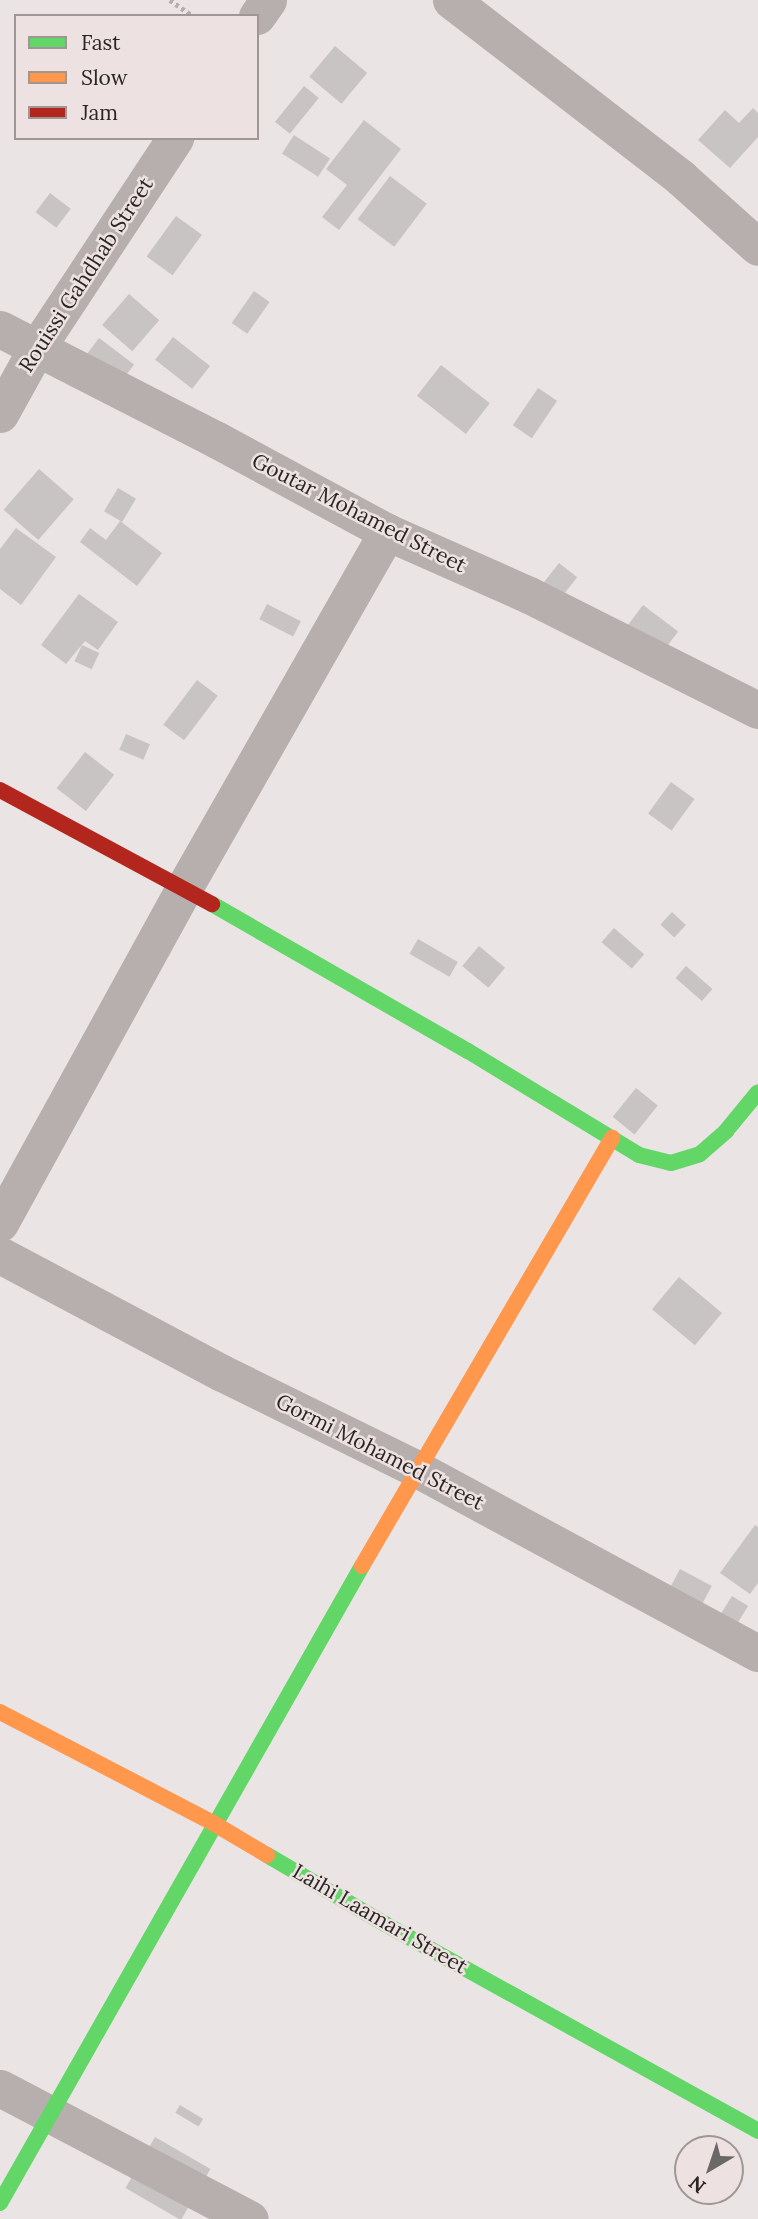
<!DOCTYPE html>
<style>
body{margin:0}
#map{position:relative;width:758px;height:2219px;overflow:hidden;background:#eae4e4;font-family:Lora,serif}
div>[style]{position:absolute}
.building>*{inset:0;background:#c9c4c4;transform-origin:0 0}
.path>*{height:4.5px;margin-top:-2.25px;transform-origin:0;background:repeating-linear-gradient(90deg,#b4aeae 0 3.5px,transparent 0 7px)}
.street>*{height:37px;margin:-18.5px;padding:0 18.5px;transform-origin:18.5px;border-radius:18.5px;background:#b6afae}
.fast>*{height:16px;margin:-8px;padding:0 8px;transform-origin:8px;border-radius:8px;background:#63d668}
.slow>*{height:16px;margin:-8px;padding:0 8px;transform-origin:8px;border-radius:8px;background:#ff974d}
.jam>*{height:16px;margin:-8px;padding:0 8px;transform-origin:8px;border-radius:8px;background:#b3261e}
span{translate:-50% -50%;white-space:nowrap;text-align:center;line-height:1.15;-webkit-text-stroke:5px #ede2e1;paint-order:stroke}
.street-label{font-size:21px;color:#2a2625}
.legend{position:absolute;left:14px;top:14px;width:245px;height:126px;box-sizing:border-box;background:#ede2e1;border:2px solid #9f9796;margin:0;padding:9px 12px;list-style:none;font-size:21px;color:#2a2625}
.legend li{display:flex;align-items:center;gap:14px;height:35px}
.legend b{width:35px;border:2px solid #9f9796}
.north{position:absolute;left:674px;top:2135px;width:70px;height:70px;box-sizing:border-box;background:#ede2e1;border:2px solid #9f9796;border-radius:50%;rotate:219deg;font-size:19px;font-weight:700;line-height:28px;text-align:center;color:#2a2625}
.north::after{content:'';display:block;margin:auto;width:24px;height:32px;background:#6d6868;clip-path:polygon(50% 0,100% 100%,50% 72%,0 100%)}
</style>
<div id="map">
<div class="building">
<div style="left:335px;top:46px;width:42px;height:40px;rotate:40deg"></div>
<div style="left:304px;top:86px;width:19px;height:46px;rotate:39deg"></div>
<div style="clip-path:polygon(753px 108px,758px 113px,758px 137px,730px 168px,698px 140px,725px 110px,739px 123px)"></div>
<div style="clip-path:polygon(364px 120px,401px 149px,339px 230px,322px 217px,347px 185px,326px 169px)"></div>
<div style="left:294px;top:135px;width:43px;height:22px;rotate:33deg"></div>
<div style="left:390px;top:176px;width:46px;height:54px;rotate:37deg"></div>
<div style="left:50px;top:193px;width:26px;height:24px;rotate:37deg"></div>
<div style="left:176px;top:216px;width:32px;height:50px;rotate:36deg"></div>
<div style="left:254px;top:291px;width:19px;height:39px;rotate:35deg"></div>
<div style="left:129px;top:294px;width:40px;height:41px;rotate:41deg"></div>
<div style="left:173px;top:337px;width:47px;height:29px;rotate:38deg"></div>
<div style="left:99px;top:338px;width:44px;height:49px;rotate:37deg"></div>
<div style="left:441px;top:365px;width:62px;height:39px;rotate:38deg"></div>
<div style="left:538px;top:388px;width:23px;height:45px;rotate:34deg"></div>
<div style="left:39px;top:469px;width:46px;height:54px;rotate:41deg"></div>
<div style="left:118px;top:488px;width:21px;height:27px;rotate:31deg"></div>
<div style="clip-path:polygon(120px 521px,162px 553px,137px 586px,80px 542px,90px 528px,106px 540px)"></div>
<div style="clip-path:polygon(16px 528px,56px 557px,21px 605px,0 589px,0 549px)"></div>
<div style="left:559px;top:563px;width:23px;height:43px;rotate:38deg"></div>
<div style="clip-path:polygon(79px 594px,118px 622px,98px 650px,85px 641px,66px 664px,41px 645px)"></div>
<div style="left:267px;top:604px;width:38px;height:17px;rotate:27deg"></div>
<div style="left:643px;top:605px;width:44px;height:29px;rotate:37deg"></div>
<div style="left:82px;top:645px;width:19px;height:18px;rotate:25deg"></div>
<div style="left:197px;top:680px;width:26px;height:56px;rotate:37deg"></div>
<div style="left:126px;top:734px;width:26px;height:17px;rotate:23deg"></div>
<div style="left:85px;top:752px;width:37px;height:46px;rotate:38deg"></div>
<div style="left:671px;top:782px;width:29px;height:39px;rotate:36deg"></div>
<div style="left:672px;top:912px;width:19px;height:17px;rotate:43deg"></div>
<div style="left:614px;top:928px;width:40px;height:19px;rotate:41deg"></div>
<div style="left:418px;top:939px;width:46px;height:17px;rotate:30deg"></div>
<div style="left:479px;top:946px;width:34px;height:26px;rotate:40deg"></div>
<div style="left:686px;top:966px;width:35px;height:16px;rotate:41deg"></div>
<div style="left:636px;top:1088px;width:28px;height:37px;rotate:39deg"></div>
<div style="left:679px;top:1277px;width:56px;height:42px;rotate:40deg"></div>
<div style="clip-path:polygon(755px 1525px,758px 1527px,758px 1583px,750px 1594px,720px 1573px)"></div>
<div style="left:680px;top:1569px;width:36px;height:38px;rotate:28deg"></div>
<div style="left:732px;top:1596px;width:19px;height:44px;rotate:32deg"></div>
<div style="left:180px;top:2105px;width:27px;height:9px;rotate:31deg"></div>
<div style="left:155px;top:2137px;width:64px;height:59px;rotate:30deg"></div>
</div>
<div class="path">
<div style="left:170px;top:0;width:28px;rotate:35deg"></div>
</div>
<div class="street">
<div style="left:451px;top:0;width:291px;rotate:37.7deg"></div>
<div style="left:681px;top:178px;width:103px;rotate:41.9deg"></div>
<div style="left:257px;top:16px;width:19px;rotate:-55deg"></div>
<div style="left:0;top:329px;width:244px;rotate:27.1deg"></div>
<div style="left:217px;top:440px;width:193px;rotate:28.4deg"></div>
<div style="left:387px;top:532px;width:155px;rotate:23.9deg"></div>
<div style="left:529px;top:595px;width:256px;rotate:26.7deg"></div>
<div style="left:0;top:414px;width:74px;rotate:-61deg"></div>
<div style="left:36px;top:349px;width:253px;rotate:-56.6deg"></div>
<div style="left:0;top:1223px;width:382px;rotate:-61.2deg"></div>
<div style="left:184px;top:888px;width:410px;rotate:-60.3deg"></div>
<div style="left:0;top:1255px;width:251px;rotate:28deg"></div>
<div style="left:222px;top:1373px;width:217px;rotate:26.2deg"></div>
<div style="left:417px;top:1469px;width:387px;rotate:28.4deg"></div>
<div style="left:0;top:2088px;width:282px;rotate:27.7deg"></div>
</div>
<div class="fast">
<div style="left:212px;top:904px;width:295px;rotate:29.9deg"></div>
<div style="left:468px;top:1051px;width:200px;rotate:31.3deg"></div>
<div style="left:639px;top:1155px;width:33px;rotate:14deg"></div>
<div style="left:671px;top:1163px;width:30px;rotate:-17deg"></div>
<div style="left:700px;top:1154px;width:35px;rotate:-41deg"></div>
<div style="left:726px;top:1131px;width:50px;rotate:-50.6deg"></div>
<div style="left:267px;top:1855px;width:137px;rotate:30.3deg"></div>
<div style="left:385px;top:1924px;width:427px;rotate:29deg"></div>
<div style="left:0;top:2203px;width:733px;rotate:-60.39deg"></div>
</div>
<div class="slow">
<div style="left:362px;top:1566px;width:496px;rotate:-59.7deg"></div>
<div style="left:0;top:1712px;width:240px;rotate:27.5deg"></div>
<div style="left:213px;top:1823px;width:63px;rotate:30.7deg"></div>
</div>
<div class="jam">
<div style="left:0;top:790px;width:241px;rotate:28.3deg"></div>
</div>
<div class="street-label">
<span style="left:86px;top:275px;rotate:-57deg">Rouissi Gahdhab Street</span>
<span style="left:359px;top:513px;rotate:27deg">Goutar Mohamed Street</span>
<span style="left:380px;top:1452px;rotate:27deg">Gormi Mohamed Street</span>
<span style="left:380px;top:1919px;rotate:30deg">Laihi Laamari Street</span>
</div>
<ul class="legend">
<li><b style="height:9px;background:#63d668"></b>Fast</li>
<li><b style="height:9px;background:#ff974d"></b>Slow</li>
<li><b style="height:9px;background:#b3261e"></b>Jam</li>
</ul>
<div class="north">N</div>
</div>
